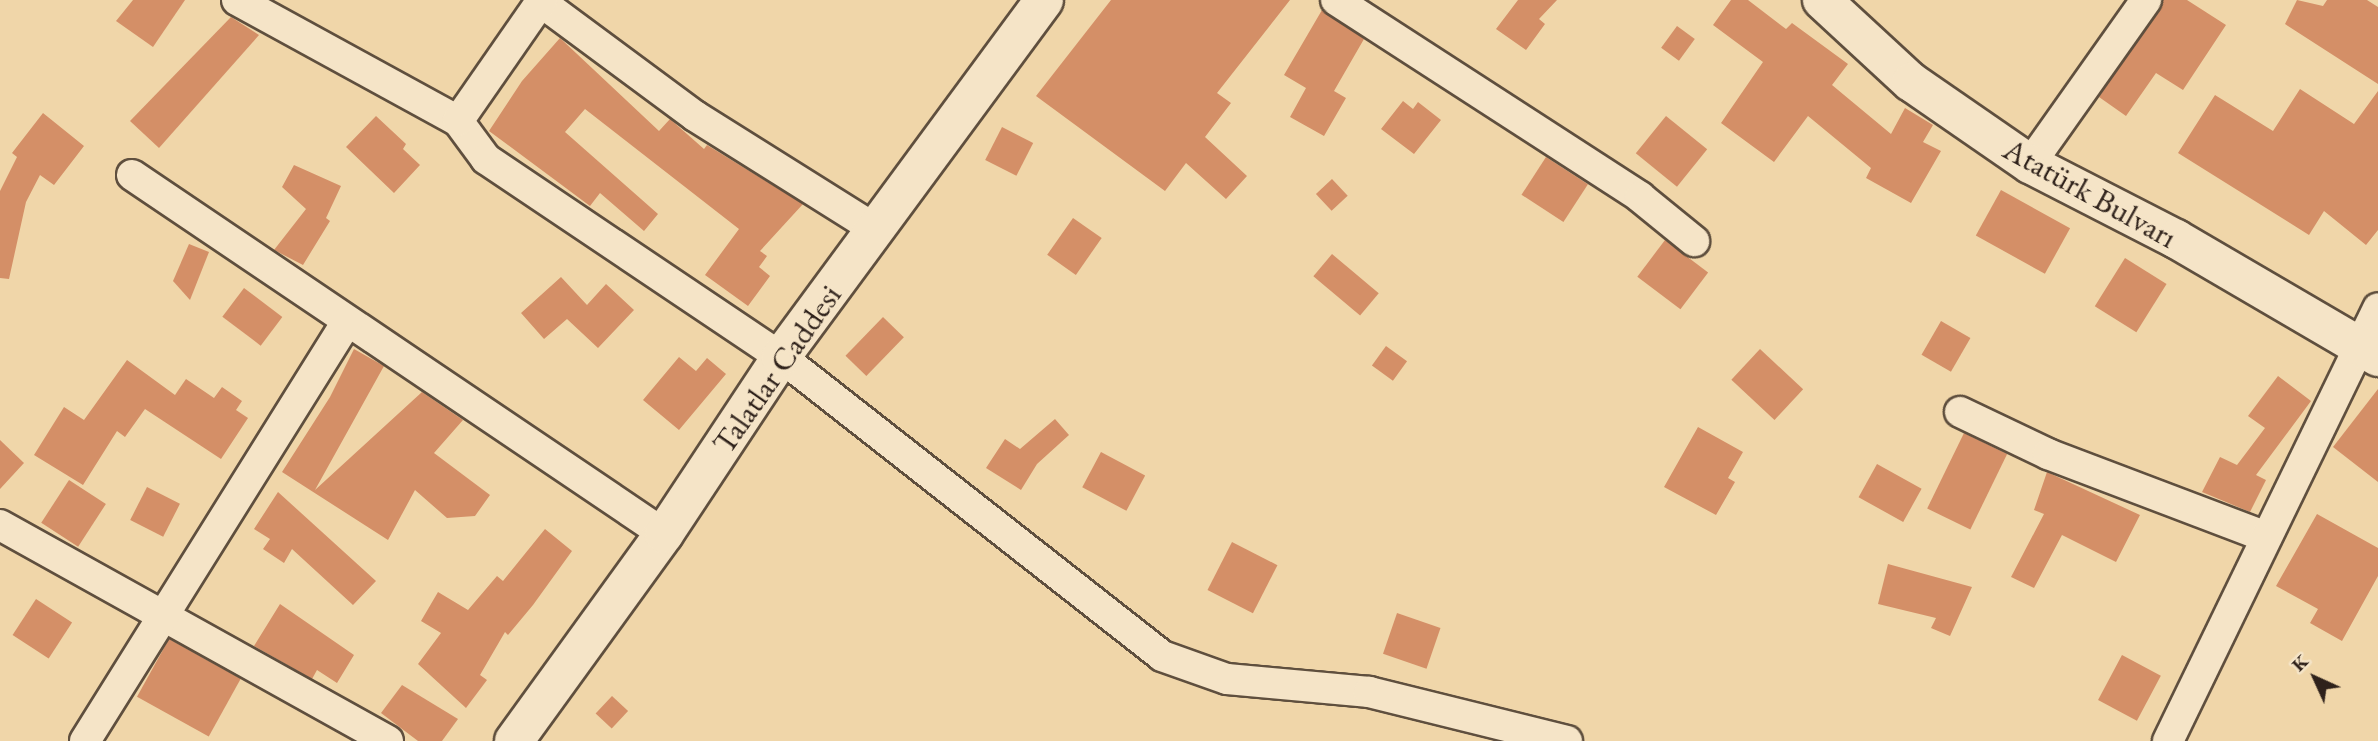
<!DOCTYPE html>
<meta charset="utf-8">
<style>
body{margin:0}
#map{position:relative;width:2378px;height:741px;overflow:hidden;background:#f0d6a9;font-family:"EB Garamond",serif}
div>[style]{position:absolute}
.building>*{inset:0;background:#d48f67;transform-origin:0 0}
.roads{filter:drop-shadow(2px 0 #5f4f3e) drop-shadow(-2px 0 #5f4f3e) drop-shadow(0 2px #5f4f3e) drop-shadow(0 -2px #5f4f3e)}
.street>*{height:30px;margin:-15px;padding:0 15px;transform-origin:15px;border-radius:15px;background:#f5e4c7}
.secondary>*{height:38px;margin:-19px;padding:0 19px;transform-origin:19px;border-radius:19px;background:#f5e4c7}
span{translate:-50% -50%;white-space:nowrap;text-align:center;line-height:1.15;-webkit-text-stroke:7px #f5e4c7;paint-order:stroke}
.street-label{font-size:32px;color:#2f221b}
.north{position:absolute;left:2280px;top:643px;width:70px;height:70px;-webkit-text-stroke:5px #f5e4c7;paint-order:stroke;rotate:315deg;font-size:19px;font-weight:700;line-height:28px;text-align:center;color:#2f221b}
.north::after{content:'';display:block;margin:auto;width:24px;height:32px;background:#2f221b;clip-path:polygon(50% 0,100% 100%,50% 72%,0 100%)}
</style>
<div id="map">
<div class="building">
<div style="clip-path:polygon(133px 0,185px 0,153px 47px,116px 21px)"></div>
<div style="clip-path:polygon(1111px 0,1290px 0,1217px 93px,1231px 103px,1205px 137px,1247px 176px,1226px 199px,1186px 163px,1165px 191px,1036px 96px)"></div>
<div style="clip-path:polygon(1518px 0,1557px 0,1539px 19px,1545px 24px,1526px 50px,1496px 29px)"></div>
<div style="clip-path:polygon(1731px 0,1748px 0,1786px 29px,1792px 23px,1848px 64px,1832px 85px,1891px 134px,1905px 108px,1933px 125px,1923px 142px,1941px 151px,1911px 203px,1866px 178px,1871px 168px,1808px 116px,1774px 162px,1721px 123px,1763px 62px,1713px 25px)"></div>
<div style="clip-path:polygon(2163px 0,2187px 0,2226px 25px,2183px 90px,2156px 73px,2126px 116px,2099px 97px)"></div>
<div style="clip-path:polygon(2297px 0,2323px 6px,2327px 0,2367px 0,2378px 7px,2378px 84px,2285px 24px)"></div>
<div style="clip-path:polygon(1322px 10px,1364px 39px,1334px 91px,1346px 98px,1324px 136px,1290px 117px,1306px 88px,1284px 75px)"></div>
<div style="clip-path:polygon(231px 17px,259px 35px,159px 148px,130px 121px)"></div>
<div style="left:1677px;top:26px;width:22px;height:27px;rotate:36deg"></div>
<div style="clip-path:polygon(560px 38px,659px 131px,670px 119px,704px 149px,707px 145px,803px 204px,760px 251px,767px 256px,759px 267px,770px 276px,748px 306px,705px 275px,739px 229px,585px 109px,565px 132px,658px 214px,644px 231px,600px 193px,590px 206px,489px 131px,522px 81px)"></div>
<div style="clip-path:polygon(2300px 89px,2354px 124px,2378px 91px,2378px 230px,2366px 245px,2324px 211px,2309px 235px,2178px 153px,2215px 95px,2273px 131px)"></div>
<div style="clip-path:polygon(1403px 101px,1413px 109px,1418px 102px,1441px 120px,1414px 154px,1381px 129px)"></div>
<div style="clip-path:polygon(43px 113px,84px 146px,54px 185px,40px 175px,26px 202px,9px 279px,0 278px,0 191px,17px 157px,12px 153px)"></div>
<div style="clip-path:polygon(376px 116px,406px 144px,403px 149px,420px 165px,394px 193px,346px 147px)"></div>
<div style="left:1666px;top:116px;width:53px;height:48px;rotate:39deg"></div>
<div style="left:1002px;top:127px;width:35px;height:37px;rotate:27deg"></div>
<div style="left:1546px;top:157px;width:50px;height:45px;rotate:33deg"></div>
<div style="clip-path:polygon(294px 165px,341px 186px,326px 218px,330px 221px,303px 265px,274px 250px,306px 209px,282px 187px)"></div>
<div style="left:1332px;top:179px;width:23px;height:22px;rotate:47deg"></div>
<div style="left:2001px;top:190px;width:79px;height:52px;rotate:29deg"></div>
<div style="left:1073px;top:218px;width:35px;height:45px;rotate:35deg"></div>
<div style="left:1665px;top:240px;width:54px;height:46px;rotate:37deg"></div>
<div style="clip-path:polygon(189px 244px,209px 252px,190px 300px,173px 281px)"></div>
<div style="left:1332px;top:254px;width:61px;height:29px;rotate:40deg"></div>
<div style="left:2125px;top:258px;width:49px;height:57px;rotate:32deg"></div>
<div style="clip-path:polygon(561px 277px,587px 305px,606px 284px,634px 310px,598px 348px,567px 319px,544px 339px,521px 313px)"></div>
<div style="left:244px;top:288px;width:48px;height:36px;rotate:37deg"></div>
<div style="left:883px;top:317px;width:29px;height:54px;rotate:44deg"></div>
<div style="left:1941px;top:321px;width:34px;height:39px;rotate:30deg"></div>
<div style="left:1386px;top:346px;width:26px;height:24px;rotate:36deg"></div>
<div style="clip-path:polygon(354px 349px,384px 366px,315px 490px,422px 392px,463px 420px,434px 453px,490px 495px,475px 516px,447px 518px,415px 490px,388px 540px,282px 472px,330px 397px)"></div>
<div style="left:1760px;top:349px;width:59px;height:42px;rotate:43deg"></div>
<div style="clip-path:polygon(679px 357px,696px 371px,707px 358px,726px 374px,679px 430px,643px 400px)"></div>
<div style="clip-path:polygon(127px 360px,175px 395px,186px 379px,214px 398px,222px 387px,242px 401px,236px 410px,248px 418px,221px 459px,145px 409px,125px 437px,117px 431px,83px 485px,34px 455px,64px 407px,84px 420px)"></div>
<div style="clip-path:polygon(2278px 376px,2311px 401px,2256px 475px,2266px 480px,2250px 512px,2202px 492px,2220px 457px,2237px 465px,2265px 428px,2248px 416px)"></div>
<div style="clip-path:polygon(2378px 389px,2378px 482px,2333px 447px)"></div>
<div style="clip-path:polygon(1055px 419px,1069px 435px,1037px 464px,1021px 490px,986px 468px,1005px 439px,1020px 449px)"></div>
<div style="clip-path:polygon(1698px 427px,1743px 452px,1728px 478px,1735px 482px,1716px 515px,1664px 487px)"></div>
<div style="left:1964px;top:433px;width:48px;height:84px;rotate:26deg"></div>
<div style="clip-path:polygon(0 440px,24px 463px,0 489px)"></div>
<div style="left:1101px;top:452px;width:50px;height:40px;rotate:28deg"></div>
<div style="left:1877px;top:464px;width:51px;height:38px;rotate:29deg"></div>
<div style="clip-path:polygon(2047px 472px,2140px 515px,2116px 562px,2062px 535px,2034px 588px,2011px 577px,2044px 514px,2034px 510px)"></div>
<div style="left:69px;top:480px;width:44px;height:51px;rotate:33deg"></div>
<div style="left:147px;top:487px;width:37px;height:37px;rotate:27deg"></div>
<div style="clip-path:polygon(278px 492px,376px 581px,353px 605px,292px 549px,284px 563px,263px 549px,270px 539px,254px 529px)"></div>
<div style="clip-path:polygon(2317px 514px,2378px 548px,2378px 576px,2342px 641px,2310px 623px,2318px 609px,2276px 586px)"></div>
<div style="clip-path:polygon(545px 529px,572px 551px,533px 605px,508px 635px,505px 632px,480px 675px,487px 680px,466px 708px,418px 664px,441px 633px,421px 621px,438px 592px,468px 610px,497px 576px,503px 581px)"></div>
<div style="left:1232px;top:542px;width:51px;height:54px;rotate:27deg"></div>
<div style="clip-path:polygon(1888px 564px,1972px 587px,1950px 636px,1931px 628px,1936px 618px,1878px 604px)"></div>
<div style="left:36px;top:599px;width:43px;height:43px;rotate:33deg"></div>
<div style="clip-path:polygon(280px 604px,354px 655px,337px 683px,317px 670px,312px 679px,254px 646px)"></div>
<div style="left:1397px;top:613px;width:46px;height:43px;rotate:19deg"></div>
<div style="left:169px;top:639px;width:82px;height:66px;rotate:29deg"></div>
<div style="left:2122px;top:655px;width:44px;height:51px;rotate:28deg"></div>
<div style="clip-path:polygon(402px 685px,458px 719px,442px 741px,418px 741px,381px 713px)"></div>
<div style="left:612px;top:696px;width:22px;height:24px;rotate:43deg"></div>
</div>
<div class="roads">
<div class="street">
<div style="left:237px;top:0;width:252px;rotate:28.7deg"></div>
<div style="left:458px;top:121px;width:47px;rotate:53.6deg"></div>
<div style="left:486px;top:159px;width:355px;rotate:33.9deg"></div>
<div style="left:781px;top:357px;width:484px;rotate:38.1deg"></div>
<div style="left:1162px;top:656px;width:69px;rotate:19.5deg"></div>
<div style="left:1227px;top:679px;width:143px;rotate:5.2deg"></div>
<div style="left:1369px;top:692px;width:204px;rotate:13.9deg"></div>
<div style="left:1336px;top:0;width:362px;rotate:32.9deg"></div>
<div style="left:1640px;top:197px;width:70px;rotate:39.2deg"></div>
<div style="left:541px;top:2px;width:192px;rotate:36.5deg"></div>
<div style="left:695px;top:116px;width:213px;rotate:32.1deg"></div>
<div style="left:458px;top:121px;width:147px;rotate:-55.2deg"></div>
<div style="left:2030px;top:164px;width:201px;rotate:-54.7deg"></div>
<div style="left:132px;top:175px;width:642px;rotate:34.01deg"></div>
<div style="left:1960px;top:412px;width:98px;rotate:25.5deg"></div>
<div style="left:2048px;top:454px;width:231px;rotate:20.8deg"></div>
<div style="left:0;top:525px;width:444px;rotate:29.1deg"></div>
<div style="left:85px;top:741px;width:495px;rotate:-58deg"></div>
<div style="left:2168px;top:741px;width:481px;rotate:-64.1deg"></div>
</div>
<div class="secondary">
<div style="left:1822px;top:0;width:121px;rotate:42.7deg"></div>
<div style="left:1911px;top:82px;width:145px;rotate:34.6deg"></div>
<div style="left:2030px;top:164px;width:164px;rotate:27.2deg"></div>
<div style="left:2176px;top:239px;width:234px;rotate:30.3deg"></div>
<div style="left:514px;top:741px;width:256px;rotate:-54.1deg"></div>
<div style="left:664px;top:534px;width:212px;rotate:-56.5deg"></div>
<div style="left:781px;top:357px;width:443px;rotate:-53.6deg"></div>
</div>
</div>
<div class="street-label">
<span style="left:2090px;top:193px;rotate:29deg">Atatürk Bulvarı</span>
<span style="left:777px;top:369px;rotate:-55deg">Talatlar Caddesi</span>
</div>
<div class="north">K</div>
</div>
